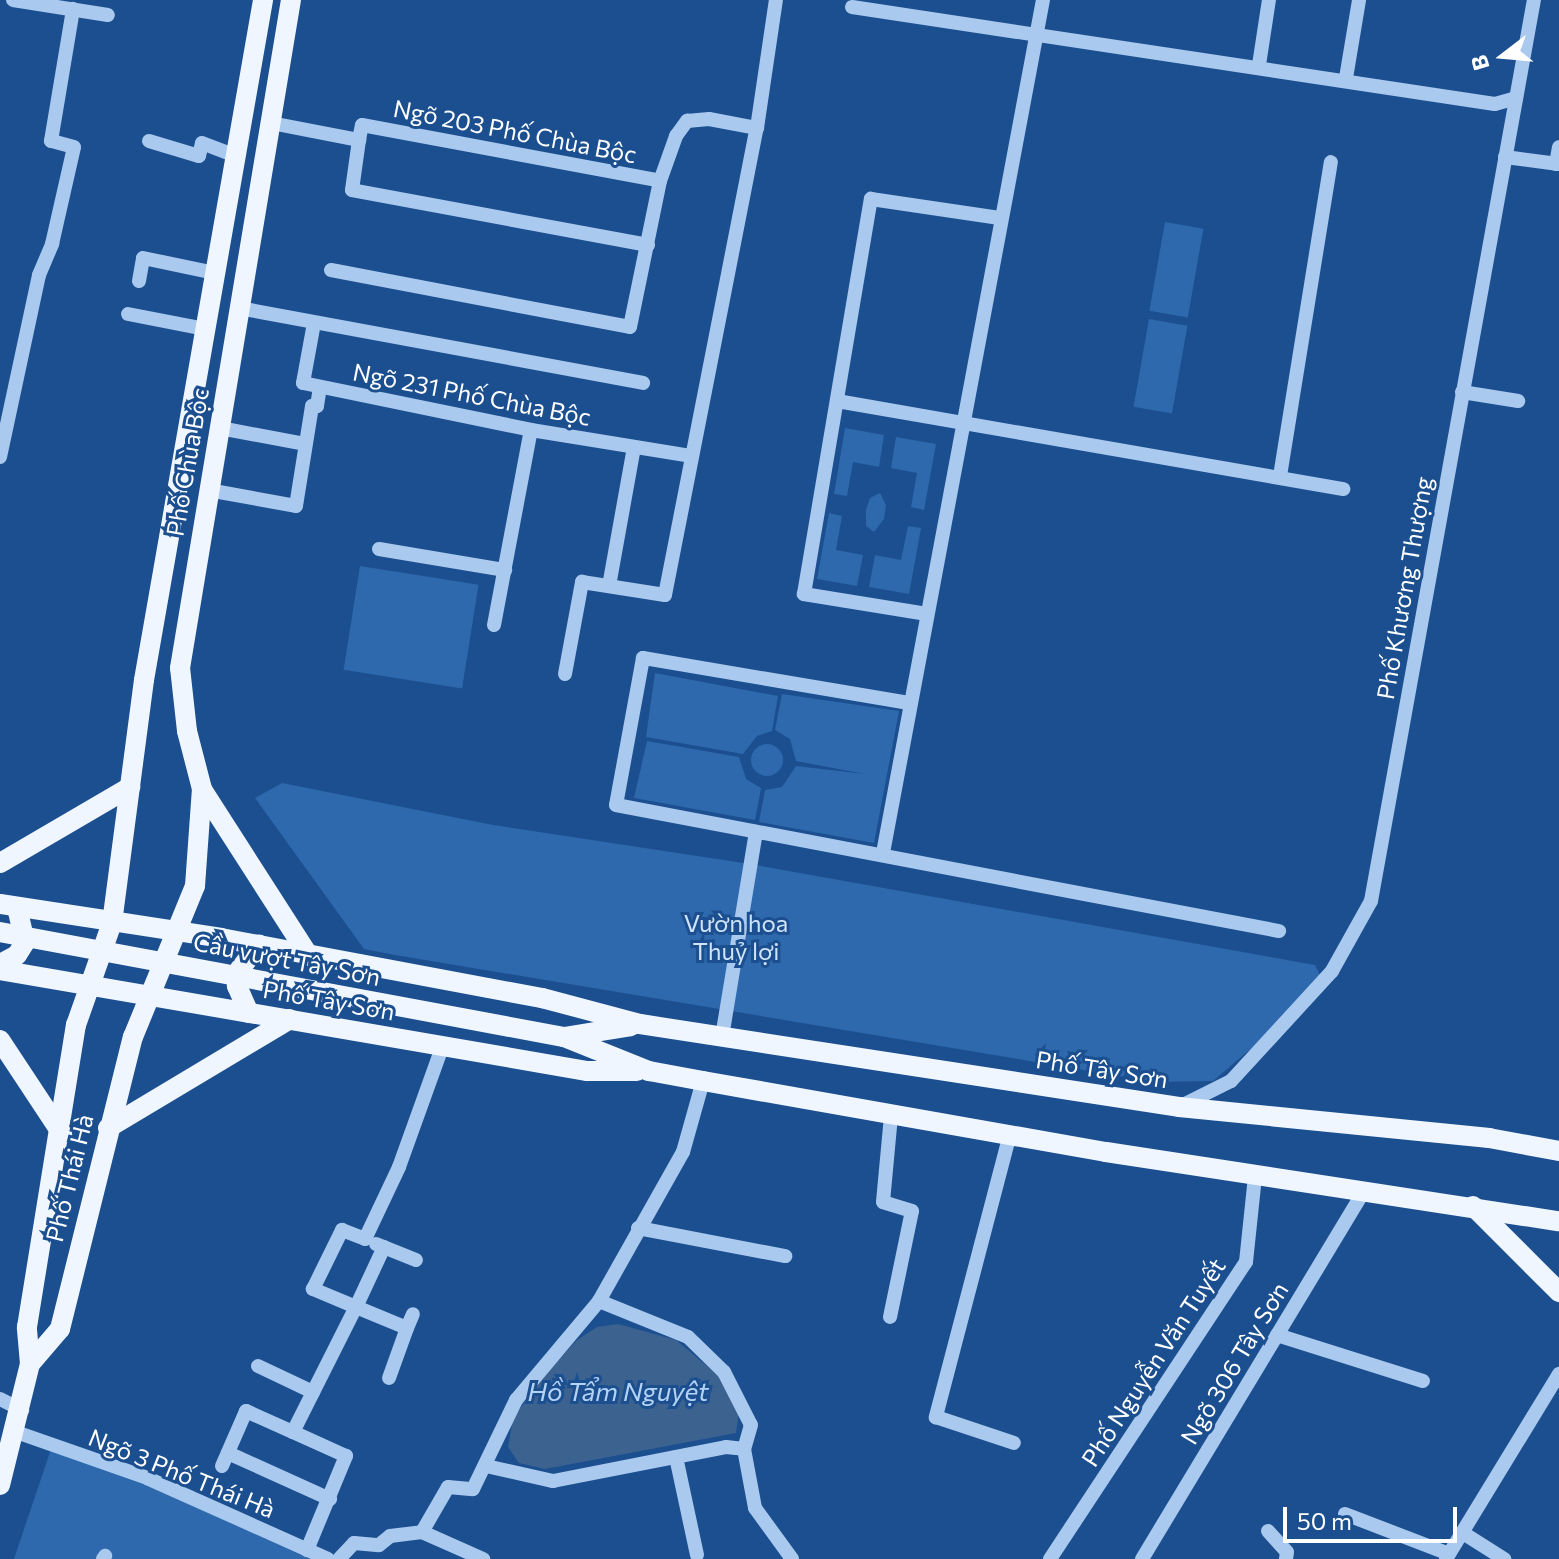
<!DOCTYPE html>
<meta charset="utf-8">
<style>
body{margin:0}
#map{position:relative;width:1559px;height:1559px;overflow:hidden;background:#1b4f8f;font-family:Commissioner,sans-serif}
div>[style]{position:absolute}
.green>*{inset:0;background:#2e69ad;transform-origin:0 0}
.round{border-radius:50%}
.water>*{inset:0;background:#3c6290}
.minor>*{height:14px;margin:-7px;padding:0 7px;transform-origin:7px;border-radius:7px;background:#a9c9ee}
.major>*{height:20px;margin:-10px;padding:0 10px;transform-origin:10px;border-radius:10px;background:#f0f6ff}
.major-bridge>*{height:20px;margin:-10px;padding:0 10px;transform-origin:10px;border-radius:10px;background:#f0f6ff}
span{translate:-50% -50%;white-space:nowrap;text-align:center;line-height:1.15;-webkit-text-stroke:6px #1b4f8f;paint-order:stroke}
.street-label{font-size:24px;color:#fff}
.park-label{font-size:24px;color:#cfe3fa}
.water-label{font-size:26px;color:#b5d3f5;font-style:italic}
.north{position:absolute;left:1463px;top:16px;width:80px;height:80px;-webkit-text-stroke:6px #1b4f8f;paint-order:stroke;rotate:254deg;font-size:22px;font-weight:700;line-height:32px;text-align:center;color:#fff}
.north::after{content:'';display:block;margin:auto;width:28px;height:36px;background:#fff;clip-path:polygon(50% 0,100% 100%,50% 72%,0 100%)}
.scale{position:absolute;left:1283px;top:1507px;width:174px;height:36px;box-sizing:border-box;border:4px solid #fff;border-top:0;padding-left:10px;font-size:24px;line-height:28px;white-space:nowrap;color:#fff;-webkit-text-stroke:6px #1b4f8f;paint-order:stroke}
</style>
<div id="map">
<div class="green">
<div style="left:1165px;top:222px;width:39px;height:90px;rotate:10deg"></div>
<div style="left:1149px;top:319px;width:39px;height:89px;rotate:10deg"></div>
<div style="clip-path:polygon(845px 428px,884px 435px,879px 467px,853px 462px,847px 496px,834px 494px)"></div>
<div style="clip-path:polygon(896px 437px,936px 444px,924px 510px,911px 507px,917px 473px,891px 468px)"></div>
<div style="clip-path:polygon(880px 493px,886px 505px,884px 519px,874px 532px,866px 526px,866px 510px,870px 498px)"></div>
<div style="clip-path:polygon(829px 513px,842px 516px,836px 550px,863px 555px,857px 586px,817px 579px)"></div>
<div style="clip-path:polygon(908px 526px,921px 528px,909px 594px,869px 587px,875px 555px,901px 560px)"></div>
<div style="left:360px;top:566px;width:120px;height:105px;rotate:9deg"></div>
<div style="clip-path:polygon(655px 673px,778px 696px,772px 731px,757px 736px,743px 754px,646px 737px)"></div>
<div style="clip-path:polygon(782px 694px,899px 711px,874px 843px,759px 822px,765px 790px,782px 787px,796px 766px,865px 774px,796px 761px,790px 739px,775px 730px)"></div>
<div style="clip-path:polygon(647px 741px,739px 757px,746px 779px,761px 788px,755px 820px,634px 798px)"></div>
<div class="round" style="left:751px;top:744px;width:32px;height:32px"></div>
<div style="clip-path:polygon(282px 783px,493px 825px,750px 864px,1315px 965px,1325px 985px,1213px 1081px,1156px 1082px,395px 955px,364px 949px,255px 798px)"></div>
<div style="clip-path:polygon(51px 1449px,147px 1481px,316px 1559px,14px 1559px)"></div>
</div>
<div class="water">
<div style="clip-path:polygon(618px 1324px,676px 1340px,719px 1376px,739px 1412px,736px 1433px,545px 1469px,519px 1463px,508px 1447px,513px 1419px,537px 1384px,577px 1340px,597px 1327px)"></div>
</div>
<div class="minor">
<div style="left:13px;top:0;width:96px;rotate:9deg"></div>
<div style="left:852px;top:7px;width:650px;rotate:8.58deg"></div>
<div style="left:1495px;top:104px;width:22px;rotate:-16deg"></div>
<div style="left:1259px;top:65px;width:66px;rotate:-81.3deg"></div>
<div style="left:1346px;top:78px;width:79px;rotate:-80.5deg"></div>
<div style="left:271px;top:123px;width:90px;rotate:10.9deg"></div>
<div style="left:149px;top:141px;width:52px;rotate:16.7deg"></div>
<div style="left:199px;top:156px;width:13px;rotate:-77deg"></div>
<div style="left:202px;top:143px;width:36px;rotate:21deg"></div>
<div style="left:1505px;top:157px;width:54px;rotate:7.4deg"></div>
<div style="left:1556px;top:164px;width:17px;rotate:-80deg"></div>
<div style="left:648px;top:245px;width:301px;rotate:-169.5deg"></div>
<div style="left:352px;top:190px;width:50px;rotate:-82deg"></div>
<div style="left:359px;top:140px;width:15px;rotate:-79deg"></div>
<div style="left:362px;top:125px;width:303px;rotate:10.6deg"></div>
<div style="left:331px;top:270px;width:304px;rotate:10.8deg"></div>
<div style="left:630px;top:327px;width:149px;rotate:-78.4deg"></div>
<div style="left:660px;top:181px;width:48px;rotate:-70.4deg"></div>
<div style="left:676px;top:136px;width:19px;rotate:-54deg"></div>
<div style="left:687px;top:121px;width:22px;rotate:-5deg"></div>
<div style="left:709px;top:119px;width:49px;rotate:10.6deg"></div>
<div style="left:139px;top:281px;width:23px;rotate:-80deg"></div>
<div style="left:143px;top:258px;width:74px;rotate:11.8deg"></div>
<div style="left:239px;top:308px;width:411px;rotate:10.5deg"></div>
<div style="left:128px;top:314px;width:78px;rotate:11deg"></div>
<div style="left:314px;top:323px;width:61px;rotate:100.4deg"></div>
<div style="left:303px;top:383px;width:233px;rotate:11.6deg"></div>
<div style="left:531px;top:430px;width:163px;rotate:9.2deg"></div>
<div style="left:1462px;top:392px;width:57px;rotate:9.1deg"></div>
<div style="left:837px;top:401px;width:514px;rotate:9.87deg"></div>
<div style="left:220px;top:428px;width:86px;rotate:10.7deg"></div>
<div style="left:0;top:457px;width:186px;rotate:-77.9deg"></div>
<div style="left:39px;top:275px;width:34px;rotate:-67deg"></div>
<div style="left:52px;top:244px;width:99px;rotate:-77.2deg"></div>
<div style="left:74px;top:147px;width:24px;rotate:-165deg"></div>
<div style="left:51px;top:141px;width:134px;rotate:-80.5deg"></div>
<div style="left:1280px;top:476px;width:318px;rotate:-80.8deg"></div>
<div style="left:208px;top:490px;width:89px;rotate:10.3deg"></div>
<div style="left:296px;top:506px;width:101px;rotate:-80.9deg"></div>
<div style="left:312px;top:406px;width:5px"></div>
<div style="left:317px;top:406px;width:19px;rotate:-81deg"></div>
<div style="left:379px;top:549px;width:128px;rotate:9.5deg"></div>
<div style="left:609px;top:586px;width:141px;rotate:-79.8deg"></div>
<div style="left:927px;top:614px;width:125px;rotate:-170.8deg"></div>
<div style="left:804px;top:594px;width:401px;rotate:-80.4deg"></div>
<div style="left:871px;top:199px;width:130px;rotate:8.4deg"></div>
<div style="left:494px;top:625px;width:198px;rotate:-79.3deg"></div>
<div style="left:565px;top:674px;width:94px;rotate:-79.5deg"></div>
<div style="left:582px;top:582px;width:84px;rotate:8.9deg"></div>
<div style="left:665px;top:595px;width:476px;rotate:-78.9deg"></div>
<div style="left:757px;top:128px;width:129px;rotate:-81.6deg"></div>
<div style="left:909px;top:703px;width:270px;rotate:-170.4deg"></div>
<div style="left:643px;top:658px;width:149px;rotate:100.4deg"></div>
<div style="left:616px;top:805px;width:675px;rotate:10.76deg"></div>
<div style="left:883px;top:853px;width:868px;rotate:-79.38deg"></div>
<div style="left:722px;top:1037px;width:208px;rotate:-80.6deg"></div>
<div style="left:1179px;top:1107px;width:58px;rotate:-26.6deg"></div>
<div style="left:1231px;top:1081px;width:149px;rotate:-47.4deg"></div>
<div style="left:1332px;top:971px;width:80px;rotate:-60.9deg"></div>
<div style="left:1371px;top:901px;width:916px;rotate:-79.75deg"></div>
<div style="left:1010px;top:1134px;width:293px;rotate:104.7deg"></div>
<div style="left:936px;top:1417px;width:82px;rotate:18.4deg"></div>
<div style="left:638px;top:1228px;width:150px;rotate:10.8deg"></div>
<div style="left:376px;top:1244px;width:43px;rotate:21.8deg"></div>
<div style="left:384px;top:1247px;width:66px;rotate:115deg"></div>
<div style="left:356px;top:1307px;width:55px;rotate:22.4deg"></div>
<div style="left:407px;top:1328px;width:15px;rotate:-67deg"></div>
<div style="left:599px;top:1301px;width:96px;rotate:22deg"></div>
<div style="left:688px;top:1337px;width:50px;rotate:44.2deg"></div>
<div style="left:724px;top:1372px;width:59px;rotate:63deg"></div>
<div style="left:751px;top:1425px;width:25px;rotate:106deg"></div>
<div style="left:744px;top:1449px;width:60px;rotate:79.4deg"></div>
<div style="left:755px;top:1508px;width:63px;rotate:54deg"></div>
<div style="left:890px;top:1317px;width:108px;rotate:-78.3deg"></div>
<div style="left:912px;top:1211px;width:30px;rotate:-163deg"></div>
<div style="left:883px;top:1202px;width:87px;rotate:-84.7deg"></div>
<div style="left:1277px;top:1335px;width:153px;rotate:17.5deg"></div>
<div style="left:258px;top:1366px;width:61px;rotate:25.3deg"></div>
<div style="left:389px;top:1378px;width:53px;rotate:-70.2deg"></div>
<div style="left:0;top:1399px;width:25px;rotate:27deg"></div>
<div style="left:16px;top:1432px;width:139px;rotate:19.3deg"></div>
<div style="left:147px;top:1478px;width:198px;rotate:24.1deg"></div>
<div style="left:228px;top:1453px;width:112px;rotate:24.3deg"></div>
<div style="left:676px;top:1457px;width:100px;rotate:77.9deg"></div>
<div style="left:222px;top:1466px;width:60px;rotate:-66.4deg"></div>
<div style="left:246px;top:1411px;width:51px;rotate:24.1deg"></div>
<div style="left:486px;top:1466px;width:69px;rotate:12.6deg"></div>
<div style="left:553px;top:1481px;width:176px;rotate:-11.1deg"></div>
<div style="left:726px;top:1447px;width:18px;rotate:6deg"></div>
<div style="left:1345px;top:1514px;width:111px;rotate:21deg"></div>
<div style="left:1268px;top:1531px;width:28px;rotate:48deg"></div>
<div style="left:1287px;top:1552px;width:7px;rotate:98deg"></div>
<div style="left:422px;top:1532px;width:67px;rotate:23.9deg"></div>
<div style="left:1463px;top:1533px;width:49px;rotate:32.4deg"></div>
<div style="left:307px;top:1550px;width:102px;rotate:-67.5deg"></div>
<div style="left:346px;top:1456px;width:58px;rotate:-155.6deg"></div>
<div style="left:293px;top:1432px;width:140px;rotate:-63.3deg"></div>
<div style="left:356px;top:1307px;width:47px;rotate:-157.3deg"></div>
<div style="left:313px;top:1289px;width:66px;rotate:-63.8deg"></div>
<div style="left:342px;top:1230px;width:25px;rotate:21deg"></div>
<div style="left:365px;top:1239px;width:80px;rotate:-64.7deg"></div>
<div style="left:399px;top:1167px;width:130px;rotate:-70.2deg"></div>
<div style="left:103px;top:1559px;width:4px;rotate:-56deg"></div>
<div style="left:339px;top:1559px;width:22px;rotate:-47deg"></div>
<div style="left:354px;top:1543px;width:25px;rotate:5deg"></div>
<div style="left:379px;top:1545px;width:14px;rotate:-39deg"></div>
<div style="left:390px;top:1536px;width:32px;rotate:-7deg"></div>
<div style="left:422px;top:1532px;width:52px;rotate:-60deg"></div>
<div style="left:448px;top:1487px;width:25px;rotate:5deg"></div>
<div style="left:473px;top:1489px;width:99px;rotate:-64.2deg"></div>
<div style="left:516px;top:1400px;width:129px;rotate:-50deg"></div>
<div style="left:599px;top:1301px;width:171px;rotate:-60.6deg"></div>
<div style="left:683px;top:1152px;width:74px;rotate:-74.3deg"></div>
<div style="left:1050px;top:1559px;width:356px;rotate:-56.6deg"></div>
<div style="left:1246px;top:1262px;width:86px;rotate:-84deg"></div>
<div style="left:1142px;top:1559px;width:431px;rotate:-58.9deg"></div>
<div style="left:1446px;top:1559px;width:217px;rotate:-58.6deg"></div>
</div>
<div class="major">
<div style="left:203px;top:791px;width:196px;rotate:57.3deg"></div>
<div style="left:0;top:863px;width:151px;rotate:-30.3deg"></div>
<div style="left:0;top:904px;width:224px;rotate:8.7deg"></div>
<div style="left:221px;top:938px;width:327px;rotate:10.6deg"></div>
<div style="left:542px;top:998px;width:101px;rotate:14.9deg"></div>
<div style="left:640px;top:1024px;width:545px;rotate:8.75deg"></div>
<div style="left:1179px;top:1107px;width:312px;rotate:5.7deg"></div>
<div style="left:1489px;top:1138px;width:71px;rotate:10.5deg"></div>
<div style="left:0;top:964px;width:19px;rotate:-28deg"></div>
<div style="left:17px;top:955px;width:15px;rotate:-58deg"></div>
<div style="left:25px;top:942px;width:36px;rotate:-103deg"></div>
<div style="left:0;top:970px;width:596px;rotate:9.76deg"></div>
<div style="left:587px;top:1071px;width:50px"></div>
<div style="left:249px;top:1013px;width:30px;rotate:-114deg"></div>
<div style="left:237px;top:986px;width:17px;rotate:-80deg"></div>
<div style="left:240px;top:969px;width:31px;rotate:-52deg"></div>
<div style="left:564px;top:1037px;width:92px;rotate:21.8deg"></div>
<div style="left:649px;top:1071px;width:55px;rotate:10.5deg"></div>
<div style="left:703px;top:1081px;width:409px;rotate:10deg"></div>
<div style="left:1106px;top:1152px;width:458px;rotate:8.7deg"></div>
<div style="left:564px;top:1037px;width:68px;rotate:-9.3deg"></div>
<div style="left:0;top:1040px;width:113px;rotate:56.6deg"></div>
<div style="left:108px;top:1128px;width:212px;rotate:-30.9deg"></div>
<div style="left:1473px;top:1206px;width:122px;rotate:45deg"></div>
<div style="left:30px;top:1364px;width:46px;rotate:-49.4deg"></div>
<div style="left:60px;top:1329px;width:301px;rotate:-76deg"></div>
<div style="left:133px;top:1037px;width:163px;rotate:-67.7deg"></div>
<div style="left:195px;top:886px;width:97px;rotate:-85.9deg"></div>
<div style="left:202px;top:789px;width:60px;rotate:-104.5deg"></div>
<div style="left:187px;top:731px;width:63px;rotate:-96.3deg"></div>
<div style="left:180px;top:668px;width:677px;rotate:-80.57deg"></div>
<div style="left:0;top:1485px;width:125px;rotate:-76.1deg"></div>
<div style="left:30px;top:1364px;width:37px;rotate:-95deg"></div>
<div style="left:27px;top:1327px;width:306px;rotate:-80.8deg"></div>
<div style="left:76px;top:1025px;width:108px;rotate:-70.6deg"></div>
<div style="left:112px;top:923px;width:245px;rotate:-82.5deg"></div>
<div style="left:144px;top:680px;width:690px;rotate:-80.07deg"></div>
</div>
<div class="major-bridge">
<div style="left:0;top:932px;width:574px;rotate:10.55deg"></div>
</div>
<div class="street-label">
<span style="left:515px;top:131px;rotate:11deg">Ngõ 203 Phố Chùa Bộc</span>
<span style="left:472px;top:394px;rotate:11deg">Ngõ 231 Phố Chùa Bộc</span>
<span style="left:187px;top:462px;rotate:-80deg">Phố Chùa Bộc</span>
<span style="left:1404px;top:588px;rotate:-80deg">Phố Khương Thượng</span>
<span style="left:287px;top:959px;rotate:11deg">Cầu vượt Tây Sơn</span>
<span style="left:329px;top:1000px;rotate:10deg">Phố Tây Sơn</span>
<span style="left:1102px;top:1069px;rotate:9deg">Phố Tây Sơn</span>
<span style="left:69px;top:1178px;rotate:-76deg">Phố Thái Hà</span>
<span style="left:1153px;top:1362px;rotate:-57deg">Phố Nguyễn Văn Tuyết</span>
<span style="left:1234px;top:1363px;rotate:-59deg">Ngõ 306 Tây Sơn</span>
<span style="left:182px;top:1473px;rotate:22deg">Ngõ 3 Phố Thái Hà</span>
</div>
<div class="park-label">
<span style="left:736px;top:937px">Vườn hoa<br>Thuỷ lợi</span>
</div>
<div class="water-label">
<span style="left:618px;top:1391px">Hồ Tẩm Nguyệt</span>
</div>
<div class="north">B</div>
<div class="scale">50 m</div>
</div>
